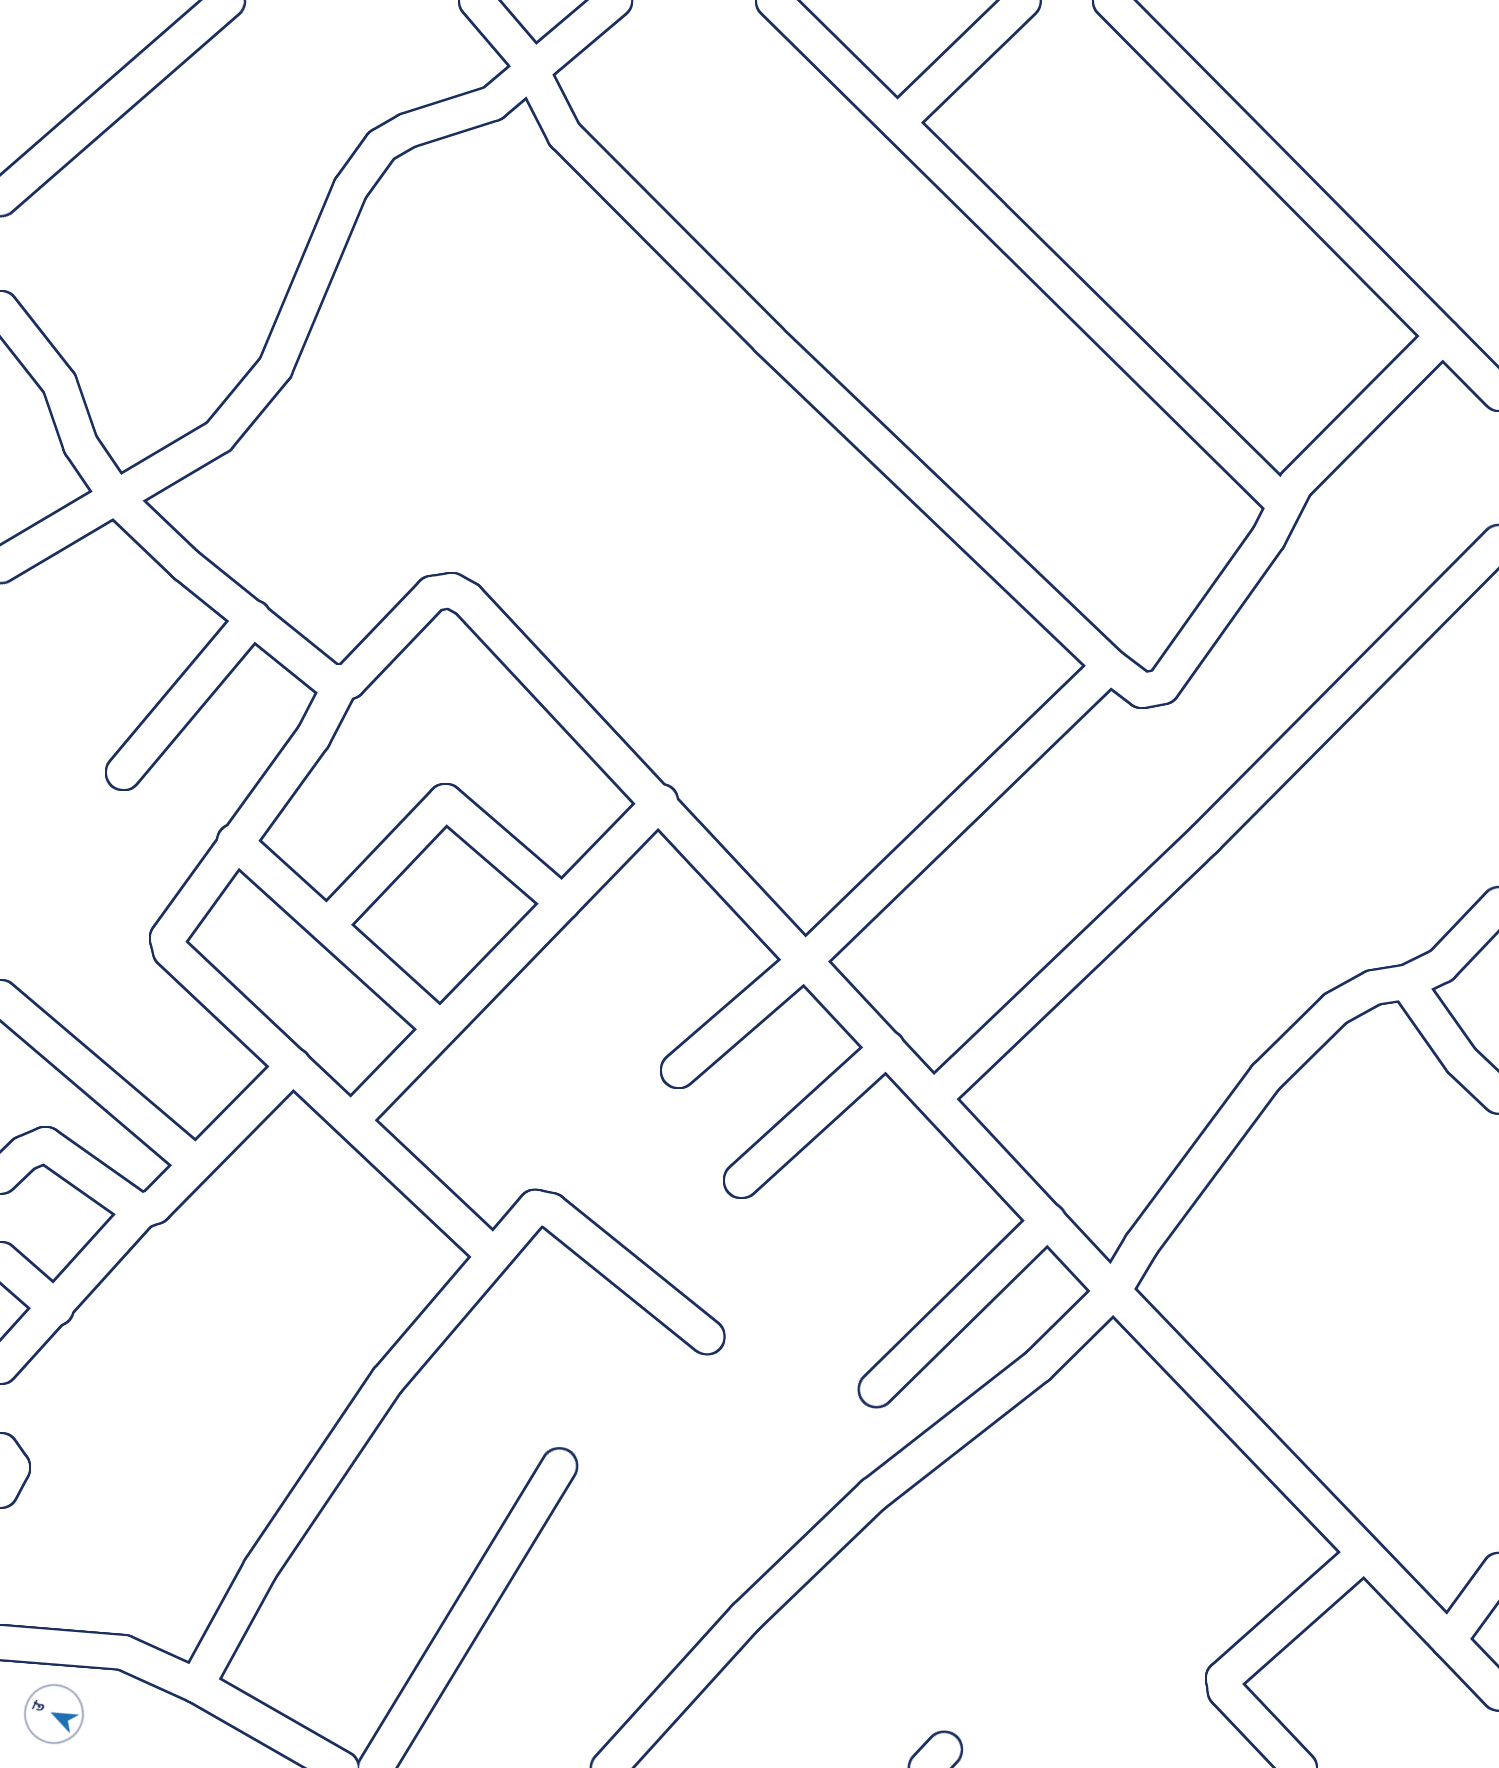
<!DOCTYPE html>
<meta charset="utf-8">
<style>
body{margin:0}
#map{position:relative;width:1499px;height:1768px;overflow:hidden;background:#fff;font-family:Dekko,"Playpen Sans Deva",sans-serif}
div>[style]{position:absolute}
.roads{filter:drop-shadow(2px 0 #1b2f5e) drop-shadow(-2px 0 #1b2f5e) drop-shadow(0 2px #1b2f5e) drop-shadow(0 -2px #1b2f5e)}
.minor>*{height:33px;margin:-16.5px;padding:0 16.5px;transform-origin:16.5px;border-radius:16.5px;background:#fff}
span{translate:-50% -50%;white-space:nowrap;text-align:center;line-height:1.15;-webkit-text-stroke:4.5px #fff;paint-order:stroke}
.north{position:absolute;left:24px;top:1684px;width:60px;height:60px;box-sizing:border-box;background:#fff;border:2px solid #a4acbf;border-radius:50%;rotate:296deg;font-size:16px;font-weight:700;line-height:24px;text-align:center;color:#1b2f5e}
.north::after{content:'';display:block;margin:auto;width:21px;height:27px;background:#1f6fb2;clip-path:polygon(50% 0,100% 100%,50% 72%,0 100%)}
</style>
<div id="map">
<div class="roads">
<div class="minor">
<div style="left:476px;top:0;width:74px;rotate:49.4deg"></div>
<div style="left:524px;top:56px;width:88px;rotate:62.9deg"></div>
<div style="left:564px;top:134px;width:289px;rotate:45.1deg"></div>
<div style="left:768px;top:339px;width:472px;rotate:43.7deg"></div>
<div style="left:1109px;top:665px;width:41px;rotate:37.1deg"></div>
<div style="left:1142px;top:690px;width:20px;rotate:-11deg"></div>
<div style="left:1162px;top:686px;width:183px;rotate:-54.6deg"></div>
<div style="left:1268px;top:537px;width:59px;rotate:-63deg"></div>
<div style="left:1295px;top:484px;width:209px;rotate:-45.2deg"></div>
<div style="left:773px;top:0;width:718px;rotate:44.6deg"></div>
<div style="left:1110px;top:0;width:553px;rotate:45.29deg"></div>
<div style="left:897px;top:122px;width:175px;rotate:-44.1deg"></div>
<div style="left:0;top:198px;width:301px;rotate:-41.1deg"></div>
<div style="left:0;top:308px;width:95px;rotate:51.8deg"></div>
<div style="left:59px;top:383px;width:65px;rotate:71deg"></div>
<div style="left:80px;top:444px;width:68px;rotate:55.8deg"></div>
<div style="left:118px;top:500px;width:93px;rotate:43.7deg"></div>
<div style="left:185px;top:564px;width:186px;rotate:38.9deg"></div>
<div style="left:330px;top:681px;width:18px"></div>
<div style="left:348px;top:681px;width:122px;rotate:-46.3deg"></div>
<div style="left:432px;top:593px;width:19px;rotate:-9deg"></div>
<div style="left:451px;top:590px;width:18px;rotate:29deg"></div>
<div style="left:467px;top:599px;width:947px;rotate:46.97deg"></div>
<div style="left:1113px;top:1291px;width:557px;rotate:46.16deg"></div>
<div style="left:0;top:565px;width:253px;rotate:-30.6deg"></div>
<div style="left:218px;top:436px;width:89px;rotate:-50.4deg"></div>
<div style="left:275px;top:367px;width:194px;rotate:-67.3deg"></div>
<div style="left:350px;top:188px;width:53px;rotate:-54.2deg"></div>
<div style="left:381px;top:145px;width:30px;rotate:-30deg"></div>
<div style="left:407px;top:130px;width:89px;rotate:-17.6deg"></div>
<div style="left:492px;top:103px;width:160px;rotate:-40.2deg"></div>
<div style="left:340px;top:684px;width:59px;rotate:117.4deg"></div>
<div style="left:313px;top:736px;width:249px;rotate:125.9deg"></div>
<div style="left:167px;top:938px;width:12px;rotate:76deg"></div>
<div style="left:170px;top:950px;width:441px;rotate:43.3deg"></div>
<div style="left:123px;top:772px;width:202px;rotate:-50deg"></div>
<div style="left:234px;top:841px;width:278px;rotate:42.2deg"></div>
<div style="left:327px;top:925px;width:171px;rotate:-46.4deg"></div>
<div style="left:445px;top:801px;width:155px;rotate:40.8deg"></div>
<div style="left:1406px;top:982px;width:95px;rotate:54.8deg"></div>
<div style="left:1461px;top:1060px;width:52px;rotate:43.5deg"></div>
<div style="left:0;top:997px;width:256px;rotate:40.4deg"></div>
<div style="left:678px;top:1070px;width:169px;rotate:-40.9deg"></div>
<div style="left:806px;top:959px;width:422px;rotate:-44.1deg"></div>
<div style="left:934px;top:1097px;width:375px;rotate:-43.7deg"></div>
<div style="left:1205px;top:838px;width:417px;rotate:-45.2deg"></div>
<div style="left:351px;top:1120px;width:444px;rotate:-45.9deg"></div>
<div style="left:0;top:1176px;width:33px;rotate:-44deg"></div>
<div style="left:24px;top:1153px;width:23px;rotate:-23deg"></div>
<div style="left:45px;top:1144px;width:116px;rotate:35.2deg"></div>
<div style="left:140px;top:1211px;width:15px;rotate:-20deg"></div>
<div style="left:154px;top:1206px;width:198px;rotate:-45.4deg"></div>
<div style="left:741px;top:1180px;width:197px;rotate:-42.3deg"></div>
<div style="left:0;top:1259px;width:74px;rotate:41.2deg"></div>
<div style="left:0;top:1366px;width:209px;rotate:-47.9deg"></div>
<div style="left:876px;top:1389px;width:241px;rotate:-44.5deg"></div>
<div style="left:0;top:1450px;width:21px;rotate:55deg"></div>
<div style="left:12px;top:1467px;width:26px;rotate:118deg"></div>
<div style="left:1448px;top:1640px;width:87px;rotate:-53.9deg"></div>
<div style="left:0;top:1642px;width:123px;rotate:4.6deg"></div>
<div style="left:123px;top:1652px;width:80px;rotate:24.3deg"></div>
<div style="left:196px;top:1685px;width:167px;rotate:29.8deg"></div>
<div style="left:196px;top:1685px;width:133px;rotate:-61.3deg"></div>
<div style="left:260px;top:1568px;width:227px;rotate:-56deg"></div>
<div style="left:387px;top:1380px;width:228px;rotate:-49.5deg"></div>
<div style="left:535px;top:1207px;width:15px;rotate:11deg"></div>
<div style="left:550px;top:1210px;width:201px;rotate:38.9deg"></div>
<div style="left:375px;top:1768px;width:354px;rotate:-58.7deg"></div>
<div style="left:608px;top:1768px;width:204px;rotate:-47.8deg"></div>
<div style="left:745px;top:1617px;width:178px;rotate:-43.9deg"></div>
<div style="left:873px;top:1494px;width:208px;rotate:-38deg"></div>
<div style="left:1037px;top:1366px;width:107px;rotate:-44.6deg"></div>
<div style="left:1113px;top:1291px;width:55px;rotate:-59.2deg"></div>
<div style="left:1141px;top:1244px;width:208px;rotate:-53.4deg"></div>
<div style="left:1265px;top:1077px;width:98px;rotate:-44.6deg"></div>
<div style="left:1335px;top:1008px;width:43px;rotate:-28.9deg"></div>
<div style="left:1373px;top:987px;width:33px;rotate:-9deg"></div>
<div style="left:1406px;top:982px;width:39px;rotate:-26deg"></div>
<div style="left:1441px;top:965px;width:84px;rotate:-46.4deg"></div>
<div style="left:926px;top:1768px;width:26px;rotate:-47deg"></div>
<div style="left:1299px;top:1768px;width:108px;rotate:-133.5deg"></div>
<div style="left:1225px;top:1690px;width:12px;rotate:-99deg"></div>
<div style="left:1223px;top:1678px;width:188px;rotate:-41.6deg"></div>
</div>
</div>
<div class="north">उ</div>
</div>
